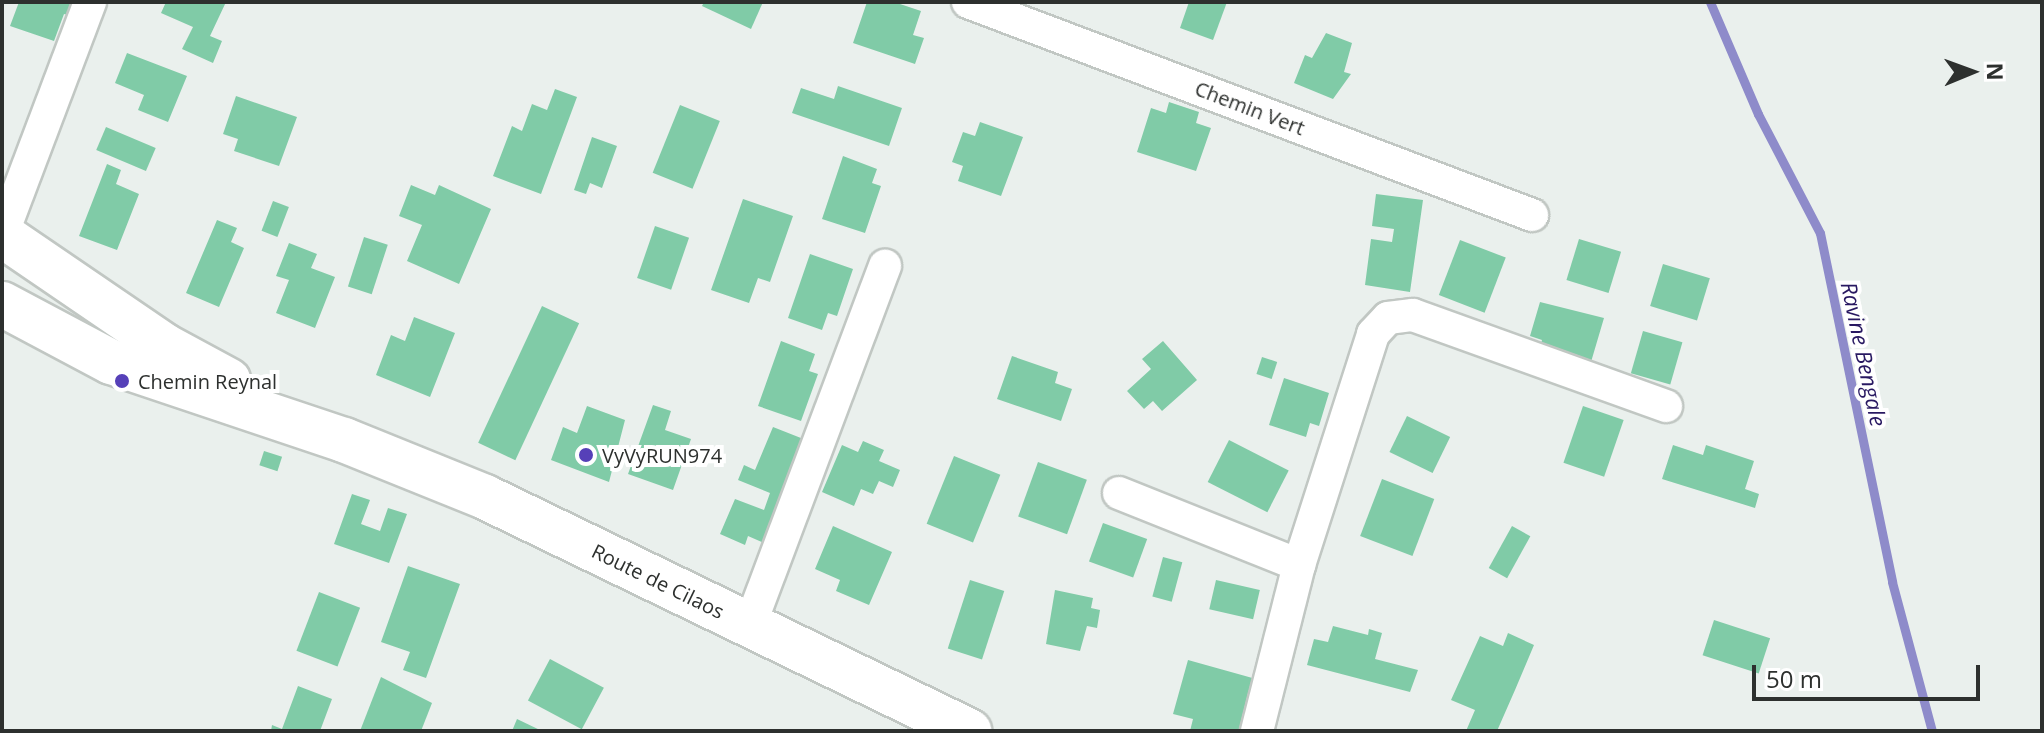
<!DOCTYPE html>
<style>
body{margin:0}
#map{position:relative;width:2044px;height:733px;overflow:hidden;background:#eaf0ed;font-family:"Open Sans",sans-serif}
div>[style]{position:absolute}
.stream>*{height:9px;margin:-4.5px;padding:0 4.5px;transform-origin:4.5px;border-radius:4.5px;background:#8e8bca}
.building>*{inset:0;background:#80cba7;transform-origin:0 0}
.roads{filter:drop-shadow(2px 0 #c1c7c3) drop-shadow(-2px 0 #c1c7c3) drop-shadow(0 2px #c1c7c3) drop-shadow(0 -2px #c1c7c3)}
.minor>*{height:32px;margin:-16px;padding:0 16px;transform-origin:16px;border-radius:16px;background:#fff}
.secondary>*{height:44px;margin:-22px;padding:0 22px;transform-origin:22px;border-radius:22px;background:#fff}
.dots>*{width:22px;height:22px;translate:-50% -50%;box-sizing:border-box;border:4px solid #fff;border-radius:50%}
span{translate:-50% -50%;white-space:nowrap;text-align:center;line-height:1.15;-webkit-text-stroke:8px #fff;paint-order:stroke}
.street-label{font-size:20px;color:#2d302e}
.poi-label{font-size:20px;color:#2d302e}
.left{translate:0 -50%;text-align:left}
.water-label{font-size:22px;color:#281861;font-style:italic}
.frame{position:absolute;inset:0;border:4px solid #2d302e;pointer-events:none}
.north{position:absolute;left:1932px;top:32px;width:80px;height:80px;-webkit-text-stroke:6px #fff;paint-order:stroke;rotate:89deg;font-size:22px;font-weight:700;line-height:32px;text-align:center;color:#2d302e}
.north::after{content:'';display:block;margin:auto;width:28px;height:36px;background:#2d302e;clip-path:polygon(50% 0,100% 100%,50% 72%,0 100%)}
.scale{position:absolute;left:1752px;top:665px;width:228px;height:36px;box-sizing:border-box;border:4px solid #2d302e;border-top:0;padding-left:10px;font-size:24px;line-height:28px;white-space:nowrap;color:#2d302e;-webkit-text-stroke:6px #fff;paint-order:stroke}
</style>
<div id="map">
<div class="stream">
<div style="left:1710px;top:2px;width:122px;rotate:66.8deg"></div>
<div style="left:1758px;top:114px;width:134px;rotate:62.5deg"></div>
<div style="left:1820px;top:233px;width:356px;rotate:78.3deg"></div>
<div style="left:1892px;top:582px;width:154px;rotate:75deg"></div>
</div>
<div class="building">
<div style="clip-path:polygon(19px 2px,77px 2px,72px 16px,64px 14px,54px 41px,10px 26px)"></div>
<div style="clip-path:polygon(166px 2px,226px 2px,210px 36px,222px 41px,213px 63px,182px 49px,193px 27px,161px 13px)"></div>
<div style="clip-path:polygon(704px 2px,763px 2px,751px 29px,702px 6px)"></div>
<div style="clip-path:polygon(867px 2px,894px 2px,921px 11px,913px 35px,924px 38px,915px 64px,853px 43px)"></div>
<div style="clip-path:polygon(1189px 2px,1227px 2px,1213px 40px,1180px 28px)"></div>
<div style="clip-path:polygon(1326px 33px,1352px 43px,1344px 72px,1351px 74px,1333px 99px,1294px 83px,1305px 55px,1312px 58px)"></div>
<div style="clip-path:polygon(127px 53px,187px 76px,168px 122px,138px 110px,144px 95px,115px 83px)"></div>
<div style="clip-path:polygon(838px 86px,902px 108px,889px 146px,792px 113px,801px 88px,834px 99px)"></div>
<div style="clip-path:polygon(555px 89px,577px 97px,541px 194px,493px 176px,512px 126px,522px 131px,532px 104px,547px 110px)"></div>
<div style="clip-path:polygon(236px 96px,297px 117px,279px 166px,234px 151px,238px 139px,223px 134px)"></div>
<div style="clip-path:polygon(1169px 102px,1199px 112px,1196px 123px,1211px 128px,1196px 171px,1137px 152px,1151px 108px,1166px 113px)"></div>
<div style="left:680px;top:105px;width:43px;height:73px;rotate:22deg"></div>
<div style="clip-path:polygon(980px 122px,1023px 137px,1001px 196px,958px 181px,963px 166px,952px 162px,963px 132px,975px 136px)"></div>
<div style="left:106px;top:127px;width:54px;height:25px;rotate:23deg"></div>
<div style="clip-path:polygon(592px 137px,617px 146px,602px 188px,590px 183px,586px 194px,574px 190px)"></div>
<div style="clip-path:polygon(843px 156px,877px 169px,872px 183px,881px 186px,865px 233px,822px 219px)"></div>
<div style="clip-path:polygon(107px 164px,121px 170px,116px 184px,139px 194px,117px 250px,79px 236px)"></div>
<div style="clip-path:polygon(411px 185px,435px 195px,439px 185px,491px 209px,459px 284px,407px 261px,422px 225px,399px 216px)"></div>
<div style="clip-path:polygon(1376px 194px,1423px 200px,1410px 292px,1365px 285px,1371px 239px,1392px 242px,1394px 229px,1372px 226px)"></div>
<div style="clip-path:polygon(743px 199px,793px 216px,770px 282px,758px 278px,749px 303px,711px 290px)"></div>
<div style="left:273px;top:201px;width:17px;height:32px;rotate:21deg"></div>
<div style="clip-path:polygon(217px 220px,237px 228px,231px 242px,244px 248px,219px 307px,186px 293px)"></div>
<div style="left:655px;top:226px;width:36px;height:55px;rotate:19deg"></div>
<div style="left:364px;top:237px;width:25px;height:52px;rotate:18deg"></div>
<div style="left:1579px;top:239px;width:44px;height:43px;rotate:17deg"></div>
<div style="left:1460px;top:240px;width:49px;height:59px;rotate:21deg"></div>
<div style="clip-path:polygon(289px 243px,317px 254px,311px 268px,335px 277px,315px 328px,276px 313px,289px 280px,276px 276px)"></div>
<div style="clip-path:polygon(810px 254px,853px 269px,837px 316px,828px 313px,822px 330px,788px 318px)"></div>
<div style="left:1663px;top:264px;width:49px;height:44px;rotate:17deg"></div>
<div style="clip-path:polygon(1540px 302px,1604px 318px,1591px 362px,1540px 347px,1542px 340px,1530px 336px)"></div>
<div style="left:542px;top:306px;width:41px;height:151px;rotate:25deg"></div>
<div style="clip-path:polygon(414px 317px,455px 333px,430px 397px,376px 375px,391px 335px,405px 341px)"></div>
<div style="left:1643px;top:331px;width:41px;height:44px;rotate:16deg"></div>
<div style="clip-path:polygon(781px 341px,815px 354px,809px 371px,818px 374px,801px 421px,758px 406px)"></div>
<div style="clip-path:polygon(1163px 341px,1197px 380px,1162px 411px,1153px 401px,1144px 409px,1127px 391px,1151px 369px,1142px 359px)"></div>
<div style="clip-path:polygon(1012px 356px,1058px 372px,1055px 383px,1072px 389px,1061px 421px,997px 399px)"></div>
<div style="left:1262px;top:357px;width:16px;height:18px;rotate:18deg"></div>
<div style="clip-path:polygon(1284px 378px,1329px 393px,1319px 426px,1310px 423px,1306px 437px,1269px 425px)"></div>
<div style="clip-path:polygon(653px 405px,671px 411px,665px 430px,691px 439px,673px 490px,628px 474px)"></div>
<div style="clip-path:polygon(587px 406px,625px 420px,609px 482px,551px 460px,563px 427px,577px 433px)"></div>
<div style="left:1583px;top:406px;width:43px;height:60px;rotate:19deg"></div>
<div style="left:1407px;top:416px;width:48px;height:40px;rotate:26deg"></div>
<div style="clip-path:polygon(773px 427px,806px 440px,764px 543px,748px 536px,745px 545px,720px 534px,735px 499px,764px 510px,770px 493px,738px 480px,744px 465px,755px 470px)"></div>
<div style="left:1229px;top:440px;width:67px;height:47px;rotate:27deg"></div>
<div style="clip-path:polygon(863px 441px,884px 450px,879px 461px,900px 470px,893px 487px,879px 481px,873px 494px,861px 489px,854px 506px,822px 492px,842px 445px,858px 452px)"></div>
<div style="clip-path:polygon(1673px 445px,1703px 455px,1706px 445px,1754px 461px,1745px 489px,1759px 494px,1755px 508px,1662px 479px)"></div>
<div style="left:264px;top:451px;width:19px;height:15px;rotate:18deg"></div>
<div style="left:954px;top:456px;width:50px;height:73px;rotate:22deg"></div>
<div style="left:1038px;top:462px;width:52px;height:58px;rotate:20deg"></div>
<div style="left:1382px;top:479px;width:56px;height:61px;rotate:21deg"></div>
<div style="clip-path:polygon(352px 494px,370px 500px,361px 524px,380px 531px,388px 508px,407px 514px,389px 563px,334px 544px)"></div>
<div style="left:1103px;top:523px;width:47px;height:41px;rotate:20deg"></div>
<div style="clip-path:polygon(833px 526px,892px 552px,869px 605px,836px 591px,840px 580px,815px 569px)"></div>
<div style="left:1512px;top:526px;width:21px;height:48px;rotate:29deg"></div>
<div style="left:1163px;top:557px;width:20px;height:41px;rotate:15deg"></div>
<div style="clip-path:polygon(408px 566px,460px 584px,426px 678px,403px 670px,410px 652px,381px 642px)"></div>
<div style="left:970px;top:580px;width:36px;height:72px;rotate:18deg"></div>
<div style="left:1216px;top:580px;width:45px;height:30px;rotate:13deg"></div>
<div style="clip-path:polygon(1055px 590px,1093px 598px,1091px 608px,1100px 610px,1097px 628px,1087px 626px,1080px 651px,1046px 644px)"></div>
<div style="left:319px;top:592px;width:44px;height:63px;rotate:21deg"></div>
<div style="left:1714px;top:620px;width:59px;height:37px;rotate:18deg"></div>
<div style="clip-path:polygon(1333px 626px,1368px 635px,1369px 629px,1382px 633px,1375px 659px,1418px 670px,1410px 692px,1307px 665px,1314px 639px,1328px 642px)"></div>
<div style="clip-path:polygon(1508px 633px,1534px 645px,1515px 690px,1497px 731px,1466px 731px,1475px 710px,1451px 700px,1480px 636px,1503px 646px)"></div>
<div style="left:550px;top:659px;width:61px;height:47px;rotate:28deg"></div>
<div style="clip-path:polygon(1188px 660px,1256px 679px,1244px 731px,1190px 731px,1193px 719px,1173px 714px)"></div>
<div style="clip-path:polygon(381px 677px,432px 703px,421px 731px,360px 731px)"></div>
<div style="clip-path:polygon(298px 686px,332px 699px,320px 731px,271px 731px,272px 725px,282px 729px)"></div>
<div style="clip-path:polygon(517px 719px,542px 731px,512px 731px)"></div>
</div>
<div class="roads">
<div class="minor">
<div style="left:968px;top:2px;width:603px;rotate:20.69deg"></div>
<div style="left:2px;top:235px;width:249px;rotate:-69.3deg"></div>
<div style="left:1119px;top:493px;width:194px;rotate:21.8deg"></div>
<div style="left:750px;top:625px;width:384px;rotate:-69.4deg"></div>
<div style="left:1257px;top:731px;width:171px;rotate:-75.8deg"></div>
<div style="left:1299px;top:565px;width:243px;rotate:-72.2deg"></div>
<div style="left:1373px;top:334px;width:22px;rotate:-47deg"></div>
<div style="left:1388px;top:318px;width:25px;rotate:-7deg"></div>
<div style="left:1413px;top:315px;width:269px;rotate:19.8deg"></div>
</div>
<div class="secondary">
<div style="left:2px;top:235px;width:197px;rotate:34.3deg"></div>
<div style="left:165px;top:346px;width:72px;rotate:28.4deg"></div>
<div style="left:2px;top:304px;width:123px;rotate:28deg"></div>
<div style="left:111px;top:362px;width:246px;rotate:18.5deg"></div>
<div style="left:344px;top:440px;width:152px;rotate:22deg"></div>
<div style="left:485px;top:497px;width:538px;rotate:25.8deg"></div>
</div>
</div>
<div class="dots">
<div style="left:122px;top:381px;background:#5640b8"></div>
<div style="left:586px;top:455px;background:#5640b8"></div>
</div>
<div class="street-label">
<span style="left:1250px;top:108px;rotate:21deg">Chemin Vert</span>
<span style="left:658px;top:581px;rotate:26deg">Route de Cilaos</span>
</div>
<div class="poi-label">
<span class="left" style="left:138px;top:381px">Chemin Reynal</span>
<span class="left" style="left:602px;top:455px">VyVyRUN974</span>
</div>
<div class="water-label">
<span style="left:1864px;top:354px;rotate:78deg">Ravine Bengale</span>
</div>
<div class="frame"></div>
<div class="north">N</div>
<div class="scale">50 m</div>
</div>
